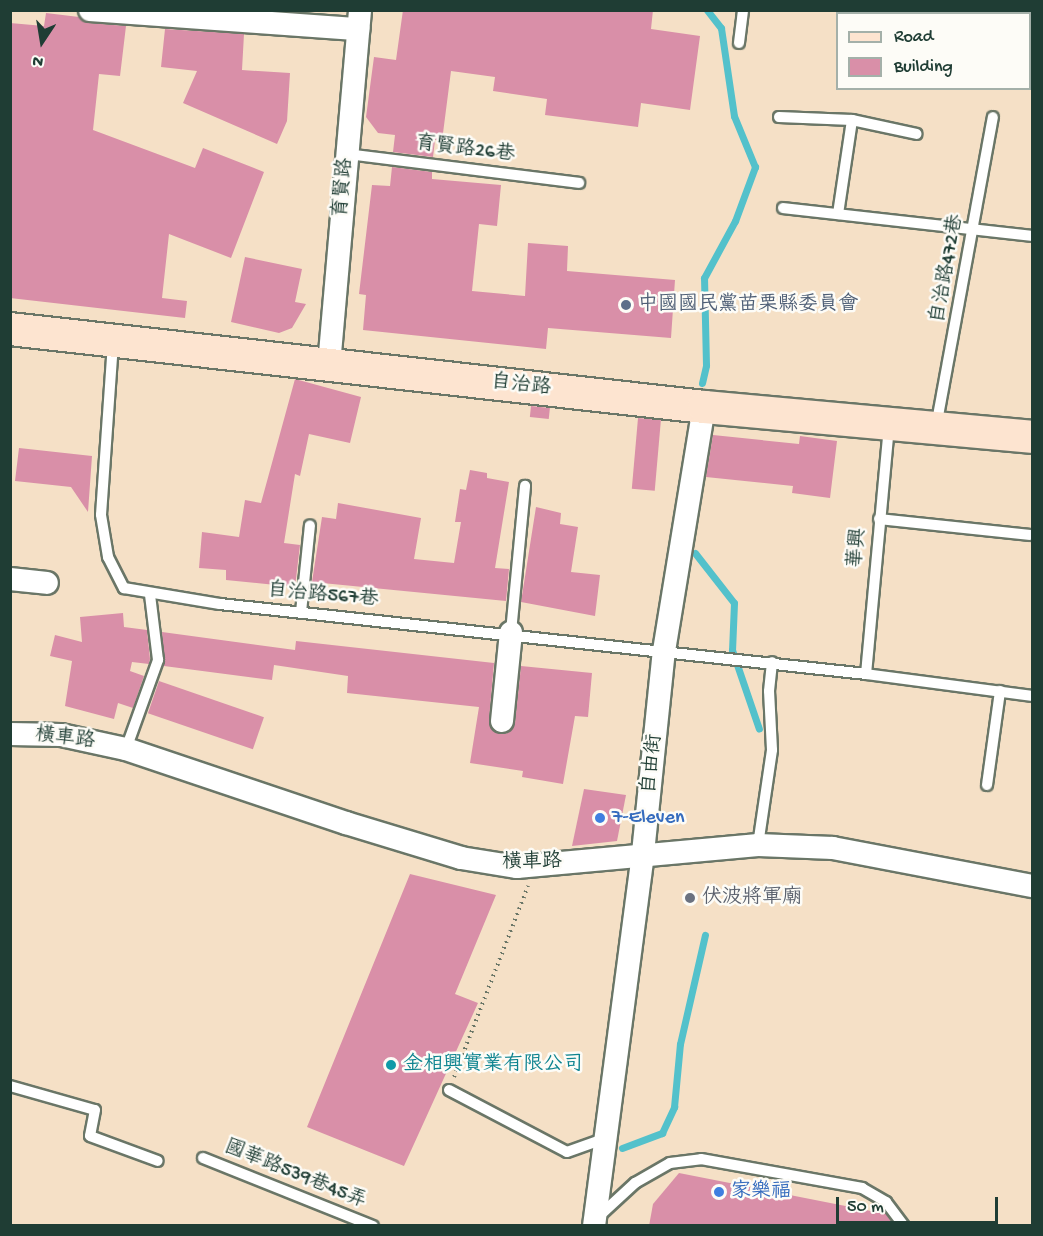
<!DOCTYPE html>
<meta charset="utf-8">
<style>
body{margin:0}
#map{position:relative;width:1043px;height:1236px;overflow:hidden;background:#f5e0c6;font-family:"Gochi Hand","LXGW WenKai TC",sans-serif}
div>[style]{position:absolute}
.stream>*{height:7px;margin:-3.5px;padding:0 3.5px;transform-origin:3.5px;border-radius:3.5px;background:#53c1cb}
.building>*{inset:0;background:#d98fa8;transform-origin:0 0}
.path>*{height:4px;margin-top:-2px;transform-origin:0;background:repeating-linear-gradient(90deg,#6a7667 0 1.5px,transparent 0 6px)}
.roads{filter:drop-shadow(2px 0 #6a7667) drop-shadow(-2px 0 #6a7667) drop-shadow(0 2px #6a7667) drop-shadow(0 -2px #6a7667)}
.lane>*{height:10px;margin:-5px;padding:0 5px;transform-origin:5px;border-radius:5px;background:#fff}
.street>*{height:22px;margin:-11px;padding:0 11px;transform-origin:11px;border-radius:11px;background:#fff}
.secondary>*{height:32px;margin:-16px;padding:0 16px;transform-origin:16px;border-radius:16px;background:#fde4d0}
.dots>*{width:16px;height:16px;translate:-50% -50%;box-sizing:border-box;border:3px solid #fdfcf7;border-radius:50%}
span{translate:-50% -50%;white-space:nowrap;text-align:center;line-height:1.15;-webkit-text-stroke:5px #fdfcf7;paint-order:stroke}
.street-label{font-size:20px;color:#1f3d34}
.service-label{font-size:20px;color:#4e5e75}
.left{translate:0 -50%;text-align:left}
.shop-label{font-size:20px;color:#366cbe}
.worship-label{font-size:20px;color:#5b616d}
.culture-label{font-size:20px;color:#0d838f}
.frame{position:absolute;inset:0;border:12px solid #1f3d34;pointer-events:none}
.legend{position:absolute;left:836px;top:12px;width:195px;height:78px;box-sizing:border-box;background:#fdfcf7;border:2px solid #a4b0a9;margin:0;padding:8px 10px;list-style:none;font-size:18px;color:#1f3d34}
.legend li{display:flex;align-items:center;gap:12px;height:30px}
.legend b{width:30px;border:2px solid #a4b0a9}
.north{position:absolute;left:12px;top:12px;width:60px;height:60px;-webkit-text-stroke:4px #fdfcf7;paint-order:stroke;rotate:192deg;font-size:16px;font-weight:700;line-height:24px;text-align:center;color:#1f3d34}
.north::after{content:'';display:block;margin:auto;width:21px;height:27px;background:#1f3d34;clip-path:polygon(50% 0,100% 100%,50% 72%,0 100%)}
.scale{position:absolute;left:836px;top:1197px;width:162px;height:27px;box-sizing:border-box;border:3px solid #1f3d34;border-top:0;padding-left:8px;font-size:18px;line-height:21px;white-space:nowrap;color:#1f3d34;-webkit-text-stroke:4px #fdfcf7;paint-order:stroke}
</style>
<div id="map">
<div class="stream">
<div style="left:702px;top:383px;width:18px;rotate:-77deg"></div>
<div style="left:706px;top:365px;width:87px;rotate:-91.3deg"></div>
<div style="left:704px;top:278px;width:65px;rotate:-61.5deg"></div>
<div style="left:735px;top:221px;width:58px;rotate:-69.7deg"></div>
<div style="left:755px;top:167px;width:55px;rotate:-112.4deg"></div>
<div style="left:734px;top:116px;width:89px;rotate:-98.4deg"></div>
<div style="left:721px;top:28px;width:23px;rotate:-128deg"></div>
<div style="left:695px;top:553px;width:63px;rotate:52deg"></div>
<div style="left:734px;top:603px;width:47px;rotate:92.4deg"></div>
<div style="left:732px;top:650px;width:83px;rotate:71.1deg"></div>
<div style="left:622px;top:1148px;width:43px;rotate:-20.6deg"></div>
<div style="left:662px;top:1133px;width:29px;rotate:-65deg"></div>
<div style="left:674px;top:1107px;width:63px;rotate:-84.6deg"></div>
<div style="left:680px;top:1044px;width:112px;rotate:-77.1deg"></div>
</div>
<div class="building">
<div style="clip-path:polygon(403px 10px,653px 10px,651px 29px,700px 36px,690px 110px,641px 103px,638px 127px,545px 115px,547px 99px,493px 91px,495px 77px,451px 71px,442px 141px,435px 140px,433px 157px,393px 152px,395px 135px,378px 133px,366px 117px,374px 57px,396px 60px)"></div>
<div style="clip-path:polygon(46px 13px,79px 17px,89px 23px,126px 26px,120px 76px,99px 74px,93px 130px,195px 168px,203px 148px,264px 172px,231px 258px,169px 234px,162px 298px,187px 301px,185px 318px,10px 298px,10px 23px,44px 26px)"></div>
<div style="clip-path:polygon(165px 29px,244px 34px,242px 70px,290px 73px,287px 121px,277px 144px,183px 103px,197px 71px,161px 67px)"></div>
<div style="clip-path:polygon(392px 167px,432px 172px,432px 179px,501px 185px,497px 226px,479px 224px,472px 291px,525px 296px,528px 243px,568px 246px,567px 271px,675px 280px,671px 338px,548px 328px,546px 349px,363px 330px,366px 295px,359px 294px,372px 185px,390px 186px)"></div>
<div style="clip-path:polygon(245px 257px,302px 269px,295px 302px,306px 304px,292px 328px,279px 333px,231px 322px)"></div>
<div style="clip-path:polygon(295px 379px,361px 397px,350px 443px,309px 434px,300px 476px,295px 474px,284px 543px,300px 545px,295px 587px,226px 580px,226px 570px,199px 568px,202px 532px,239px 537px,245px 500px,261px 503px)"></div>
<div style="left:531px;top:406px;width:19px;height:11px;rotate:6deg"></div>
<div style="left:638px;top:418px;width:23px;height:71px;rotate:5deg"></div>
<div style="clip-path:polygon(713px 435px,799px 444px,800px 436px,837px 441px,830px 498px,792px 493px,793px 486px,706px 477px)"></div>
<div style="clip-path:polygon(19px 448px,92px 456px,88px 512px,71px 487px,15px 481px)"></div>
<div style="clip-path:polygon(470px 470px,487px 473px,487px 478px,509px 482px,495px 568px,509px 569px,506px 601px,312px 582px,322px 517px,336px 519px,338px 503px,421px 518px,414px 559px,454px 563px,461px 522px,455px 522px,460px 489px,466px 490px)"></div>
<div style="clip-path:polygon(536px 507px,561px 513px,560px 524px,578px 527px,571px 572px,600px 575px,595px 616px,521px 602px)"></div>
<div style="clip-path:polygon(123px 613px,124px 627px,147px 630px,150px 659px,149px 664px,132px 662px,130px 671px,144px 676px,133px 708px,118px 703px,114px 719px,65px 706px,72px 661px,50px 656px,55px 635px,82px 642px,80px 617px)"></div>
<div style="clip-path:polygon(162px 632px,295px 650px,296px 641px,494px 663px,489px 720px,494px 732px,501px 734px,508px 733px,515px 723px,521px 666px,592px 673px,588px 717px,575px 716px,563px 784px,522px 777px,523px 771px,470px 763px,479px 707px,347px 693px,348px 676px,274px 665px,272px 680px,164px 666px)"></div>
<div style="left:159px;top:681px;width:111px;height:34px;rotate:19deg"></div>
<div style="clip-path:polygon(584px 789px,626px 795px,617px 841px,572px 846px)"></div>
<div style="clip-path:polygon(410px 874px,496px 895px,455px 994px,478px 1003px,404px 1166px,307px 1127px)"></div>
<div style="clip-path:polygon(679px 1173px,886px 1214px,894px 1226px,649px 1226px,653px 1204px)"></div>
</div>
<div class="path">
<div style="left:454px;top:1077px;width:205px;rotate:-68.8deg"></div>
</div>
<div class="roads">
<div class="lane">
<div style="left:739px;top:43px;width:33px;rotate:-83deg"></div>
<div style="left:779px;top:117px;width:73px;rotate:2.4deg"></div>
<div style="left:852px;top:120px;width:66px;rotate:12.2deg"></div>
<div style="left:347px;top:154px;width:234px;rotate:7.1deg"></div>
<div style="left:783px;top:208px;width:251px;rotate:6.4deg"></div>
<div style="left:838px;top:214px;width:95px;rotate:-81.5deg"></div>
<div style="left:113px;top:343px;width:172px;rotate:94deg"></div>
<div style="left:101px;top:515px;width:43px;rotate:80.5deg"></div>
<div style="left:108px;top:557px;width:35px;rotate:63deg"></div>
<div style="left:124px;top:588px;width:97px;rotate:9.5deg"></div>
<div style="left:220px;top:604px;width:650px;rotate:6.18deg"></div>
<div style="left:866px;top:674px;width:250px;rotate:-84.7deg"></div>
<div style="left:936px;top:427px;width:315px;rotate:-79.6deg"></div>
<div style="left:879px;top:519px;width:152px;rotate:6deg"></div>
<div style="left:301px;top:612px;width:87px;rotate:-84.1deg"></div>
<div style="left:511px;top:632px;width:147px;rotate:-84.5deg"></div>
<div style="left:866px;top:674px;width:167px;rotate:7.5deg"></div>
<div style="left:126px;top:749px;width:95px;rotate:-70.2deg"></div>
<div style="left:158px;top:660px;width:65px;rotate:-97deg"></div>
<div style="left:987px;top:785px;width:95px;rotate:-82.1deg"></div>
<div style="left:758px;top:845px;width:96px;rotate:-81.6deg"></div>
<div style="left:772px;top:750px;width:59px;rotate:-92.9deg"></div>
<div style="left:769px;top:691px;width:29px;rotate:-84deg"></div>
<div style="left:10px;top:1086px;width:88px;rotate:15.8deg"></div>
<div style="left:95px;top:1110px;width:26px;rotate:101deg"></div>
<div style="left:90px;top:1136px;width:72px;rotate:20.2deg"></div>
<div style="left:449px;top:1090px;width:133px;rotate:27.7deg"></div>
<div style="left:567px;top:1152px;width:41px;rotate:-19.7deg"></div>
<div style="left:203px;top:1158px;width:183px;rotate:21.8deg"></div>
<div style="left:597px;top:1218px;width:52px;rotate:-42.6deg"></div>
<div style="left:635px;top:1183px;width:40px;rotate:-29.7deg"></div>
<div style="left:670px;top:1163px;width:31px;rotate:-7deg"></div>
<div style="left:701px;top:1159px;width:164px;rotate:10.2deg"></div>
<div style="left:862px;top:1188px;width:28px;rotate:30deg"></div>
<div style="left:886px;top:1202px;width:30px;rotate:53deg"></div>
</div>
<div class="street">
<div style="left:90px;top:10px;width:269px;rotate:4.1deg"></div>
<div style="left:329px;top:365px;width:356px;rotate:-85deg"></div>
<div style="left:10px;top:579px;width:37px;rotate:6deg"></div>
<div style="left:502px;top:721px;width:89px;rotate:-84.2deg"></div>
<div style="left:10px;top:734px;width:51px;rotate:1.1deg"></div>
<div style="left:61px;top:735px;width:66px;rotate:12.2deg"></div>
<div style="left:126px;top:749px;width:232px;rotate:18.6deg"></div>
<div style="left:346px;top:823px;width:120px;rotate:16.9deg"></div>
<div style="left:461px;top:858px;width:57px;rotate:9.1deg"></div>
<div style="left:517px;top:867px;width:242px;rotate:-5.2deg"></div>
<div style="left:758px;top:845px;width:75px;rotate:2.3deg"></div>
<div style="left:833px;top:848px;width:203px;rotate:10.8deg"></div>
<div style="left:594px;top:1226px;width:376px;rotate:-82.5deg"></div>
<div style="left:643px;top:853px;width:203px;rotate:-84.1deg"></div>
<div style="left:664px;top:651px;width:247px;rotate:-80.7deg"></div>
</div>
<div class="secondary">
<div style="left:10px;top:329px;width:698px;rotate:6.41deg"></div>
<div style="left:704px;top:407px;width:329px;rotate:5.2deg"></div>
</div>
</div>
<div class="dots">
<div style="left:626px;top:305px;background:#5c6f8a"></div>
<div style="left:600px;top:818px;background:#3f7fe0"></div>
<div style="left:690px;top:898px;background:#6b7280"></div>
<div style="left:391px;top:1065px;background:#0f9aa8"></div>
<div style="left:719px;top:1192px;background:#3f7fe0"></div>
</div>
<div class="street-label">
<span style="left:465px;top:150px;rotate:7deg">育賢路26巷</span>
<span style="left:344px;top:188px;rotate:-85deg">育賢路</span>
<span style="left:948px;top:269px;rotate:-80deg">自治路472巷</span>
<span style="left:521px;top:386px;rotate:6deg">自治路</span>
<span style="left:858px;top:548px;rotate:-85deg">華興</span>
<span style="left:323px;top:596px;rotate:5deg">自治路567巷</span>
<span style="left:65px;top:739px;rotate:7deg">橫車路</span>
<span style="left:653px;top:764px;rotate:-84deg">自由街</span>
<span style="left:532px;top:863px;rotate:-1deg">橫車路</span>
<span style="left:295px;top:1175px;rotate:22deg">國華路539巷45弄</span>
</div>
<div class="service-label">
<span class="left" style="left:638px;top:305px">中國國民黨苗栗縣委員會</span>
</div>
<div class="shop-label">
<span class="left" style="left:612px;top:818px">7-Eleven</span>
<span class="left" style="left:731px;top:1192px">家樂福</span>
</div>
<div class="worship-label">
<span class="left" style="left:702px;top:898px">伏波將軍廟</span>
</div>
<div class="culture-label">
<span class="left" style="left:403px;top:1065px">金相興實業有限公司</span>
</div>
<div class="frame"></div>
<ul class="legend">
<li><b style="height:8px;background:#fde4d0"></b>Road</li>
<li><b style="height:16px;background:#d98fa8"></b>Building</li>
</ul>
<div class="north">N</div>
<div class="scale">50 m</div>
</div>
